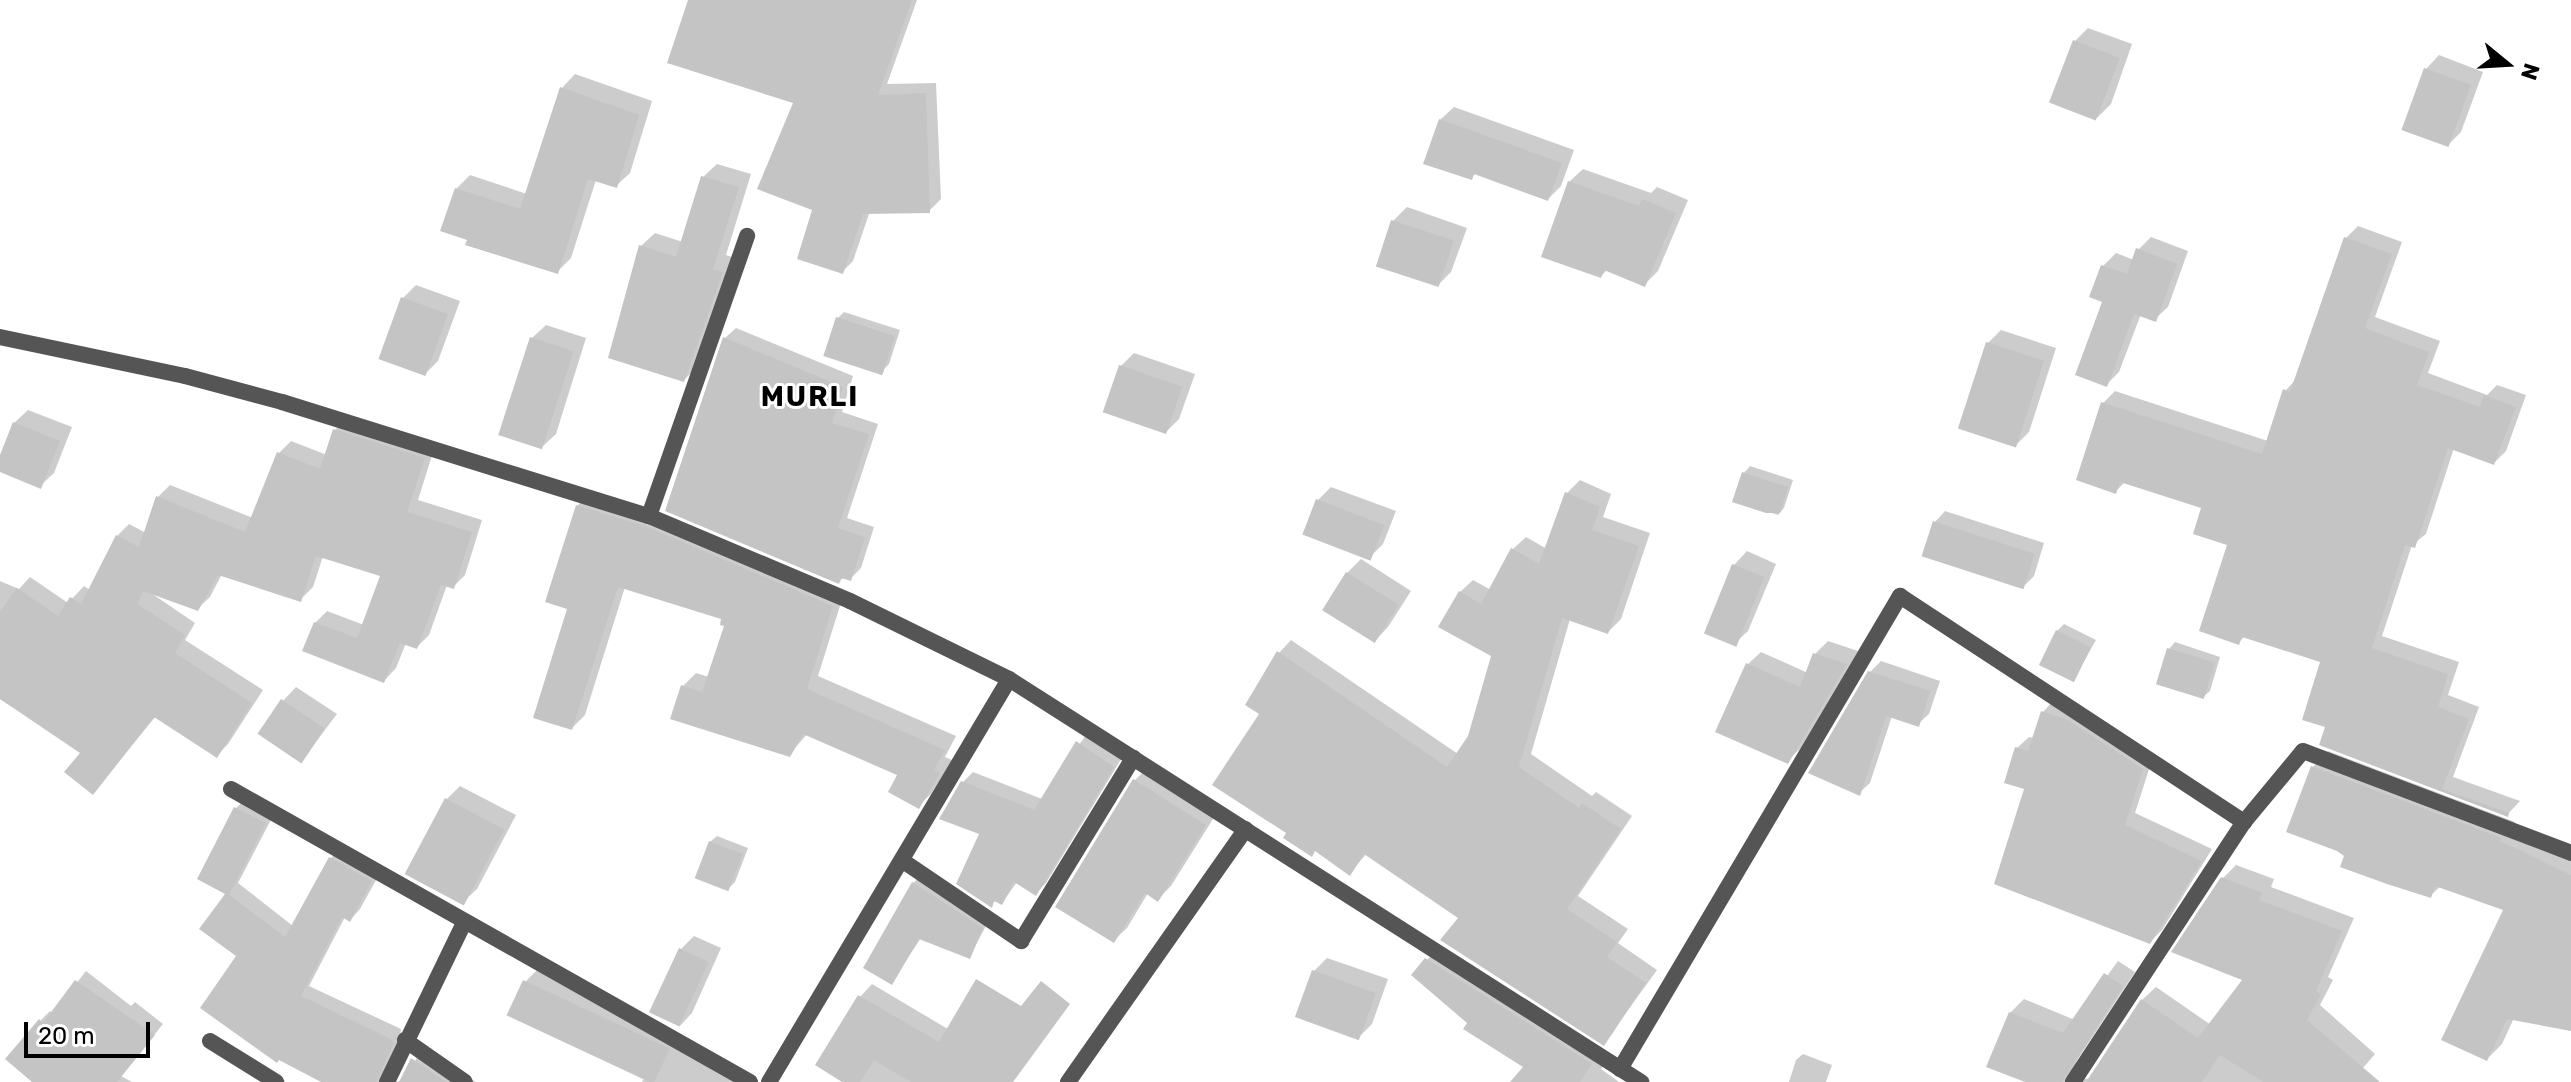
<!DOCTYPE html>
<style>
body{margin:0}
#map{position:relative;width:2571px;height:1082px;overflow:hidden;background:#fff;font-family:Rubik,sans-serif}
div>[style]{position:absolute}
.shadow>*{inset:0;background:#0003}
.building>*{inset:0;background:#c4c4c4;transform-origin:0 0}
.minor>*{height:16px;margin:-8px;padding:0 8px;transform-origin:8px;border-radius:8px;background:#555}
span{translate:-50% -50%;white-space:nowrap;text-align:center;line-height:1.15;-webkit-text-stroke:6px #fff;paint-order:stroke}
.district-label{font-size:28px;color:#000;font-weight:700;letter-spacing:2px}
.north{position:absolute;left:2467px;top:24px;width:80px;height:80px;-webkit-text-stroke:6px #fff;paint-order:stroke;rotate:108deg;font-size:22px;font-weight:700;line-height:32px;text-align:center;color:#000}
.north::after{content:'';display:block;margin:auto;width:28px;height:36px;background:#000;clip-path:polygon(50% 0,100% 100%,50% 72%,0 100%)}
.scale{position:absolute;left:24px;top:1022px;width:126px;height:36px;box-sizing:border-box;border:4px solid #000;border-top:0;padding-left:10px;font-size:24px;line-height:28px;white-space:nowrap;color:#000;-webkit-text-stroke:6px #fff;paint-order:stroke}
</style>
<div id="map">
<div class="shadow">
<div style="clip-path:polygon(710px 0,917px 0,887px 84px,936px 83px,941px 199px,929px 211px,870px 211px,853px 261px,842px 272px,815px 209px,795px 102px)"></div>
<div style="clip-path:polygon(2088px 28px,2132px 44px,2111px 104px,2097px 118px,2075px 41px)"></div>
<div style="clip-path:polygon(2439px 55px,2483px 72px,2461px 132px,2448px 145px,2426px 69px)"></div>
<div style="clip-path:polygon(575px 74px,652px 101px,630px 173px,616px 186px,596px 180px,571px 258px,558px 271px,456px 189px,470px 175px,527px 194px,562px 88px)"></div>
<div style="clip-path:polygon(1454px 107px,1574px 150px,1561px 186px,1548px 199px,1476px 173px,1471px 178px,1440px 120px)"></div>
<div style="clip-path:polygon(717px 164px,751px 174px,726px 255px,735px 258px,697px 367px,684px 380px,641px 246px,655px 233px,683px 242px,703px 177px)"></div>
<div style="clip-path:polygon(1583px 169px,1651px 193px,1657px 187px,1688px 200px,1658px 271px,1645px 284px,1608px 269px,1601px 276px,1569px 182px)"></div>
<div style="clip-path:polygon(1407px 207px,1467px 228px,1451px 272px,1437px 286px,1377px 265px,1393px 221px)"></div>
<div style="clip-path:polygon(2358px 226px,2402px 242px,2375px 317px,2440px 341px,2428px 373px,2487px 395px,2497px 385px,2526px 395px,2506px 451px,2494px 463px,2454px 448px,2426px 534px,2412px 545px,2382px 636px,2459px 662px,2448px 695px,2479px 707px,2453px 777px,2520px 801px,2507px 815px,2321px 744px,2328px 726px,2323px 661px,2245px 636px,2239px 642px,2229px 544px,2204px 507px,2125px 482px,2116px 491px,2078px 479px,2103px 403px,2115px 391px,2268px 441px,2285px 391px,2297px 378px,2346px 238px)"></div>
<div style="clip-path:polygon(2151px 237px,2188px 251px,2168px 307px,2155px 319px,2141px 314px,2119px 372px,2106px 385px,2103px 266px,2116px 253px,2134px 260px,2138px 250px)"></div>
<div style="clip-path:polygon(416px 285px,460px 301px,438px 361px,425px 374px,403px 298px)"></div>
<div style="clip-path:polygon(844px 312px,900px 330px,889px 364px,883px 370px,838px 318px)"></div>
<div style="clip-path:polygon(546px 325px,586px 338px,556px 434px,542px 447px,532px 338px)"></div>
<div style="clip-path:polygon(736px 328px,853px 376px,842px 412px,878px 424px,847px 518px,874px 527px,861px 568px,850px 579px,844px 577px,839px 582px,725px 338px)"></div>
<div style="clip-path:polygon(2001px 330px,2056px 348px,2029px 432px,2016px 445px,1988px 343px)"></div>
<div style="clip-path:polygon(1134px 353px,1195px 374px,1179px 419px,1166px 432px,1121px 366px)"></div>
<div style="clip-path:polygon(28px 410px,72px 427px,54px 473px,40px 486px,0 470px,0 460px,14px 423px)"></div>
<div style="clip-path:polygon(347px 418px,435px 446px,418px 500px,482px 520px,465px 575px,453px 587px,447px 585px,429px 635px,417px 647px,406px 643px,396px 668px,384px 681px,315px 623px,327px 611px,364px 625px,382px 575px,323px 556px,313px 587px,301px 599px,222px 574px,210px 597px,197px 609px,151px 593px,195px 623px,185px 640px,263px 690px,228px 744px,216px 756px,156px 716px,93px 793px,83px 752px,0 699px,0 581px,19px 589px,30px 577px,68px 603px,84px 586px,90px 590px,117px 536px,129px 524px,146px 533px,158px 497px,170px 485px,253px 518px,279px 453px,291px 441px,327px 455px,335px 430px)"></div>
<div style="clip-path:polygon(1750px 466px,1793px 480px,1784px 508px,1778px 515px,1735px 501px,1744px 473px)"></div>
<div style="clip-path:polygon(1580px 480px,1611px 494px,1603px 517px,1650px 533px,1621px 619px,1608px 632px,1570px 619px,1531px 754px,1592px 796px,1596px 792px,1632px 816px,1578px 896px,1628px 929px,1618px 943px,1657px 970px,1604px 1043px,1461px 917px,1367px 853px,1350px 873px,1289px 833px,1262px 713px,1279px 653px,1291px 640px,1458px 754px,1470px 737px,1493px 655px,1460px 592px,1473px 580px,1491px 590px,1513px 549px,1526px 537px,1547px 549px,1567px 493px)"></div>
<div style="clip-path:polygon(1331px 487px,1396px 511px,1383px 544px,1370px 557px,1318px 500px)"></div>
<div style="clip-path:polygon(590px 493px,844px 593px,818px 676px,956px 736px,945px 757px,952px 760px,931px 794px,918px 806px,900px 774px,807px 734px,790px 754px,683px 686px,696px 673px,709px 677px,726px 625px,724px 618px,625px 587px,585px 715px,572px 728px,570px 607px,577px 506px)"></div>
<div style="clip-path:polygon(1945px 511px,2044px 543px,2034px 576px,2023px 587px,1935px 522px)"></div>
<div style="clip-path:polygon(1747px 551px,1776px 564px,1748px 631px,1734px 644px,1734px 565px)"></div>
<div style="clip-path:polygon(1361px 559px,1411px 591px,1388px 627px,1375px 641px,1324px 610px,1347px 573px)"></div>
<div style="clip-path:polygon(2064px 624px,2096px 640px,2074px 679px,2057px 631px)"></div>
<div style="clip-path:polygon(1828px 641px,1858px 651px,1800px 749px,1787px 761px,1748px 664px,1761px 652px,1808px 673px,1815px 654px)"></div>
<div style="clip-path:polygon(2175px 642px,2220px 657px,2210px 691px,2203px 697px,2169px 649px)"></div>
<div style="clip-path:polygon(1881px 661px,1940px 681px,1929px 714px,1918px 724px,1892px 716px,1870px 783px,1859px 793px,1870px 672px)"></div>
<div style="clip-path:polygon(296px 687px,337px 714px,302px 760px,283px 701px)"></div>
<div style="clip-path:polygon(2054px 700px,2153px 757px,2135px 813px,2212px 849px,2162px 930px,2150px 942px,2027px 788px,2017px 748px,2029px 737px,2034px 738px,2043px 712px)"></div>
<div style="clip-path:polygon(1088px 732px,1123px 756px,1046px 883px,1036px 893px,1017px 882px,1002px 903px,996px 900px,991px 905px,982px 833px,963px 782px,973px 772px,1042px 799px)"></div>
<div style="clip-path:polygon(2328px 751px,2515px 822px,2514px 826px,2571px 853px,2571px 1029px,2514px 1018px,2502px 1044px,2487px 1059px,2506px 909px,2441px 886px,2430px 896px,2347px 856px,2313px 767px)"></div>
<div style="clip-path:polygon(1148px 767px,1218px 811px,1171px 886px,1158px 899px,1148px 893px,1127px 928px,1113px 941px,1135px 780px)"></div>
<div style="clip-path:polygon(460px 786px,516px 815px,477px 889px,463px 902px,447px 799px)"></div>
<div style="clip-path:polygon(247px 798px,275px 812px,238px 883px,293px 926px,331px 858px,341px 848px,381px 871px,360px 909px,350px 920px,345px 917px,309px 986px,401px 1029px,392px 1082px,401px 1081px,423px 1049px,476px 1082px,326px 1082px,239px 956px,228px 893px,200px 878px,236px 808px)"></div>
<div style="clip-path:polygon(717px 836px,748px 848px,735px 882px,728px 889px,710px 842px)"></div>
<div style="clip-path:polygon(2236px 865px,2274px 879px,2271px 887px,2354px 918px,2328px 977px,2333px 980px,2320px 1005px,2375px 1054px,2351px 1082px,2030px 1082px,2010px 1013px,2024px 999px,2075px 1020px,2118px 961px,2135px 972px,2076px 1062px,2079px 1078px,2089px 1079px,2142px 1000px,2156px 987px,2211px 1025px,2245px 979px,2223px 878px)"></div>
<div style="clip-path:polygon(920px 877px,988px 922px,970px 956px,921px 938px,891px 983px,913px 883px)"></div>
<div style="clip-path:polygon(694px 936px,721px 948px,692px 1013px,679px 1027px,680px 950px)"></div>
<div style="clip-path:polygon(1435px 951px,1606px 1063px,1601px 1069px,1619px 1082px,1513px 1082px,1526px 1067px,1414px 975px)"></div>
<div style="clip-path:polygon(1327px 958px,1388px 979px,1372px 1024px,1359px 1037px,1314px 971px)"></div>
<div style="clip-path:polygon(539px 968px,744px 1082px,642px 1082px,645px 1077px,509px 1015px,525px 982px)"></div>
<div style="clip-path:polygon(86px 971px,131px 1006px,135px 1002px,163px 1024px,121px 1076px,132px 1082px,39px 1082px,40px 1021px,50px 1011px,53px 1013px)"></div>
<div style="clip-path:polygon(872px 984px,963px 1038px,936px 1082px,846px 1082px,860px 997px)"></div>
<div style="clip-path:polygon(1803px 1054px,1832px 1065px,1826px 1082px,1789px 1082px,1796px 1060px)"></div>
</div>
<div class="building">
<div style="clip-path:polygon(688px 0,912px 0,878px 95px,926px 93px,930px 213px,863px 214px,843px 274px,797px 259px,812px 210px,757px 189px,793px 103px,667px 63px)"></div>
<div style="left:2073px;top:40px;width:50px;height:67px;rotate:21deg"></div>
<div style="left:2424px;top:68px;width:50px;height:66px;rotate:20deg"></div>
<div style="clip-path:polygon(560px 87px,639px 115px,617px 188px,588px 179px,558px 274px,465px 245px,467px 240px,440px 231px,455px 188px,520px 209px)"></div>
<div style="clip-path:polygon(1439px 119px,1562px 163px,1548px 201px,1474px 174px,1472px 180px,1423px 164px)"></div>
<div style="clip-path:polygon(701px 176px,739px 187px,713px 269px,723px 272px,684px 382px,608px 358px,639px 245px,676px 257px)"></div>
<div style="clip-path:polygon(1568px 181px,1639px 206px,1642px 199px,1676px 213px,1645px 287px,1604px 270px,1601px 278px,1541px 257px)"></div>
<div style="left:1391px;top:220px;width:66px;height:49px;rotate:18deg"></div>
<div style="clip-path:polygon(2344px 237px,2392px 254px,2365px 328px,2429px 352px,2417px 385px,2480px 407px,2484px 395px,2516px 407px,2494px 465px,2448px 448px,2415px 548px,2405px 545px,2372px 648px,2448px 674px,2438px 707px,2469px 719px,2442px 789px,2509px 813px,2508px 817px,2319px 745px,2325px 727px,2302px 720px,2320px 662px,2242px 637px,2239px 645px,2199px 631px,2227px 545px,2193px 534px,2201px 508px,2120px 482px,2116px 494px,2076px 480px,2101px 402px,2262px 454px,2283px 389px,2290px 392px)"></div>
<div style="clip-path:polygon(2136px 248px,2177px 264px,2156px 322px,2134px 314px,2107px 387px,2075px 375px,2102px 302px,2089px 297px,2101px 265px,2127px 274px)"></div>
<div style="left:401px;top:297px;width:50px;height:66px;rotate:20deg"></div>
<div style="left:836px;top:317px;width:62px;height:41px;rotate:18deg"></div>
<div style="left:530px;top:337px;width:46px;height:103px;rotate:18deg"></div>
<div style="clip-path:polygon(723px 337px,843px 387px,832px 423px,869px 434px,838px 528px,865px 537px,851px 581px,841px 578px,839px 584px,665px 511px)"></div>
<div style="left:1986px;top:342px;width:61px;height:91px;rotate:18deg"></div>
<div style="left:1119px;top:365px;width:67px;height:50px;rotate:19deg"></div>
<div style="clip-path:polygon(13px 422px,60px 441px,41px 489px,0 472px,0 455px)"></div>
<div style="clip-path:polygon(333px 429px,425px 458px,407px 512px,472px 532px,454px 589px,441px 585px,417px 649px,400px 643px,384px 683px,302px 651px,314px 622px,357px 638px,380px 576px,316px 556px,301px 602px,218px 575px,198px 611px,143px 591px,137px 604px,185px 635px,175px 653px,252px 703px,217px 758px,154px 717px,93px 795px,64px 772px,80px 753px,0 699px,0 612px,17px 588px,58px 616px,70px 597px,81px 604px,116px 535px,139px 547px,156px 496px,245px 532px,277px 452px,320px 469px)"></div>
<div style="clip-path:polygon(1742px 472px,1788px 487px,1780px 513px,1766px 513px,1732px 502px)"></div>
<div style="clip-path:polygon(1565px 492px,1600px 507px,1592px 530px,1639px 546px,1608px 634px,1562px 618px,1519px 767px,1579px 808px,1582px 803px,1621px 829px,1567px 909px,1617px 942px,1607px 957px,1646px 983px,1604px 1046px,1440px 940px,1458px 918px,1364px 854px,1350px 876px,1315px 851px,1312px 857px,1283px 838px,1286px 833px,1212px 785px,1259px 714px,1245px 705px,1277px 651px,1447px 767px,1468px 736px,1491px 656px,1438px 627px,1459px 591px,1481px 604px,1511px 548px,1539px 564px)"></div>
<div style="left:1316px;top:499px;width:73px;height:38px;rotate:21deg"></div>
<div style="clip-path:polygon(576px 505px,645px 526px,833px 606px,807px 689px,945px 750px,934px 770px,940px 773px,919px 809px,888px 792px,897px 775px,803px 734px,790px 757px,670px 719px,681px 685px,702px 692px,724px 626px,720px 625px,721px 619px,618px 587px,572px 730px,533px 718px,567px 609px,545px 602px)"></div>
<div style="left:1933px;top:521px;width:107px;height:37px;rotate:18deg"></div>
<div style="left:1732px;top:564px;width:35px;height:75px;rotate:22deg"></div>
<div style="left:1346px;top:572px;width:62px;height:45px;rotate:32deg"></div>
<div style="left:2056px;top:630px;width:39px;height:39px;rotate:26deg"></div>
<div style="left:2167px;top:648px;width:50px;height:38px;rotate:17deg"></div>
<div style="clip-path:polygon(1813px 653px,1847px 664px,1788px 764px,1715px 732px,1746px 663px,1800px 687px)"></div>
<div style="clip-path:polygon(1868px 671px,1930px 691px,1919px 727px,1886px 716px,1860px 796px,1808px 773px)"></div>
<div style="left:281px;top:699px;width:53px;height:42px;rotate:34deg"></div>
<div style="clip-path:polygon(2041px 711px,2068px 720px,2143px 769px,2125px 825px,2202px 861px,2150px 944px,1994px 884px,2024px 789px,2004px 783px,2015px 747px,2028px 751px)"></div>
<div style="clip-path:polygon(1076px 741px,1114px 767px,1036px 896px,1014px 882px,1002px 905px,994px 901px,992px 908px,956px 884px,979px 834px,939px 819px,961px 781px,1034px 810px)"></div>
<div style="clip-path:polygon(2311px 766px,2501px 838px,2500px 841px,2571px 875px,2571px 1031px,2507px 1019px,2487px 1061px,2441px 1040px,2503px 910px,2435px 886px,2431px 898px,2387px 884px,2340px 867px,2344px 856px,2337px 851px,2286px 832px)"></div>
<div style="clip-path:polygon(1133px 779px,1206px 825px,1158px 902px,1145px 893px,1114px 943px,1055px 907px)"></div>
<div style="left:445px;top:798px;width:67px;height:86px;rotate:28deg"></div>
<div style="clip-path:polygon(234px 807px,266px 823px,229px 895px,285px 937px,329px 857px,372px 881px,350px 922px,342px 917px,301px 996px,391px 1039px,394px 1043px,376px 1082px,321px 1082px,279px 1060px,277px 1063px,200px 1008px,236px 956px,199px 929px,225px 894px,197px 879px)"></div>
<div style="left:709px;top:841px;width:36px;height:40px;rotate:21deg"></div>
<div style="clip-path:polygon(2221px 877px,2262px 893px,2259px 900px,2342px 931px,2316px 991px,2321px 994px,2307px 1020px,2380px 1082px,2263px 1082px,2220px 1055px,2202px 1082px,2086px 1082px,2141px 999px,2198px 1038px,2242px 980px,2171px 952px)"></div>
<div style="clip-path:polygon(912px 882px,983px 928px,970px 959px,919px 939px,892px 985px,863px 968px)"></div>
<div style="left:679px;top:948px;width:33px;height:71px;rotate:25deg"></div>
<div style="clip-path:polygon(1425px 958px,1592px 1064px,1580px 1082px,1510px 1082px,1523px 1067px,1463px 1029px,1467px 1023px,1411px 975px)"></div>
<div style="left:1312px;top:970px;width:68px;height:50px;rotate:20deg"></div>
<div style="clip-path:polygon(2104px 973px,2123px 986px,2062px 1082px,2025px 1082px,1986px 1067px,2009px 1012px,2063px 1033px)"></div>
<div style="clip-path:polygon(976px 979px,1021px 1006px,1041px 981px,1070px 1004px,1013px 1082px,911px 1082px,874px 1060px,860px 1082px,842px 1082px,815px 1065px,858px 995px,939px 1042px)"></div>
<div style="clip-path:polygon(75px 980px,155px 1035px,117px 1082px,32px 1082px,5px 1059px,39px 1019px,43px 1023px)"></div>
<div style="left:523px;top:980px;width:162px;height:39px;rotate:25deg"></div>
<div style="clip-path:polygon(411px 1058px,446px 1082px,399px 1082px)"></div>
</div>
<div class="minor">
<div style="left:0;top:337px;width:189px;rotate:11.9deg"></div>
<div style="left:185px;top:376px;width:100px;rotate:15deg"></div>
<div style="left:282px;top:402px;width:384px;rotate:17.3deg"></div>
<div style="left:649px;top:516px;width:218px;rotate:22.9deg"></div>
<div style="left:850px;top:601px;width:177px;rotate:26.1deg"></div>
<div style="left:1009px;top:679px;width:750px;rotate:32.52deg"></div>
<div style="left:649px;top:516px;width:297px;rotate:-70.7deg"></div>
<div style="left:231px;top:789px;width:596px;rotate:29.45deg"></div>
<div style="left:903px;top:861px;width:143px;rotate:34.1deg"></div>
<div style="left:1021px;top:941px;width:215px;rotate:-58.5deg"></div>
<div style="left:405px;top:1040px;width:73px;rotate:35deg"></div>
<div style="left:210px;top:1041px;width:78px;rotate:31.8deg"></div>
<div style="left:1620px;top:1069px;width:550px;rotate:-59.38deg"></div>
<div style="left:1900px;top:596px;width:412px;rotate:33.3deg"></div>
<div style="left:2244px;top:822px;width:92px;rotate:-50.3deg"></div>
<div style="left:2303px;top:751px;width:287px;rotate:20.8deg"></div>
<div style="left:387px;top:1082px;width:177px;rotate:-64.2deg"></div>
<div style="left:769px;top:1082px;width:469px;rotate:-59.2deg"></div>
<div style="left:1068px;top:1082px;width:309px;rotate:-54.9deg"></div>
<div style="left:2073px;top:1082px;width:311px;rotate:-56.7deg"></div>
</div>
<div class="district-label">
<span style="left:810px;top:397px">MURLI</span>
</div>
<div class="north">N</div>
<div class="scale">20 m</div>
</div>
